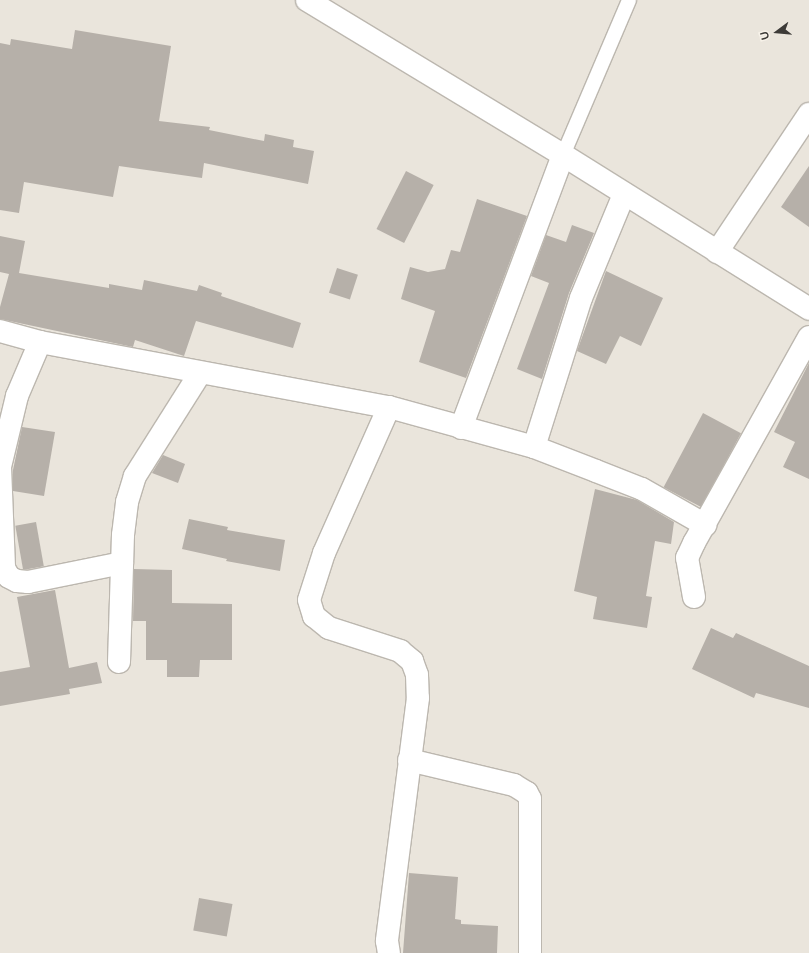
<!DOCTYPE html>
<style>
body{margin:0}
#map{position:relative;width:809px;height:953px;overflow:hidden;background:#eae5dc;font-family:Raleway,sans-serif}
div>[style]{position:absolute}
.building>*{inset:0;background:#b6b0a9;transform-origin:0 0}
.roads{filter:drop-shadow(1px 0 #bcb7af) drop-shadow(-1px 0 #bcb7af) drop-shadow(0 1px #bcb7af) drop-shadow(0 -1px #bcb7af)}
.service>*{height:14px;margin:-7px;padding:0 7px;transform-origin:7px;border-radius:7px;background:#fff}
.minor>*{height:22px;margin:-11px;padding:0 11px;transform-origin:11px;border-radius:11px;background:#fff}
.trunk>*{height:22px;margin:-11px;padding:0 11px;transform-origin:11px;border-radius:11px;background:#fff}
span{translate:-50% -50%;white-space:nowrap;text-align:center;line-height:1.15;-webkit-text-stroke:3px #f7f2e9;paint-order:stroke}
.north{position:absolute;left:757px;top:12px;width:40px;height:40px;-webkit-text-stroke:3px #f7f2e9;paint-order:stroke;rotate:254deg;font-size:11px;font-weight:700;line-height:16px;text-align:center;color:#3d3b38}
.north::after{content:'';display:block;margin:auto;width:14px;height:18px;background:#3d3b38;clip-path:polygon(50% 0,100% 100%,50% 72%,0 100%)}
</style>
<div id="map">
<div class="building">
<div style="clip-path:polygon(75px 30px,171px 46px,159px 121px,210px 127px,209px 130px,264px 141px,265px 134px,294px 140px,293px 147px,314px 151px,308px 184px,204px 163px,202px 178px,119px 166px,113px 197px,24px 182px,19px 213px,0 210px,0 43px,10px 45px,11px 39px,72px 49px)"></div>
<div style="clip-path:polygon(809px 166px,809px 227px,781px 207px)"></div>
<div style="left:406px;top:171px;width:31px;height:65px;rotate:27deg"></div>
<div style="clip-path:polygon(477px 199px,527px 216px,466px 378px,419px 362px,435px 311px,401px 299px,410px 267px,428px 272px,445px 269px,451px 250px,460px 252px)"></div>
<div style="clip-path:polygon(572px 225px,594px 233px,569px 293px,542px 379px,517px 369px,549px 283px,531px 276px,546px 235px,566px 242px)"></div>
<div style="clip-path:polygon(0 236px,25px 241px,19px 273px,109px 288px,109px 284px,142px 290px,144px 280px,197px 291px,199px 285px,222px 293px,221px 296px,301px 323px,293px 348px,196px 321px,184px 356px,135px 340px,133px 347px,0 319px,0 307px,9px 274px,0 272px)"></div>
<div style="left:337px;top:268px;width:22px;height:26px;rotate:18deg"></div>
<div style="clip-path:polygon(606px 271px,663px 298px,641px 346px,620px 336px,606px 364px,577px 351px)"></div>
<div style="clip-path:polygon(809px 363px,809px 479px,783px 467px,795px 442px,774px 432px)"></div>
<div style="left:703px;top:413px;width:43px;height:84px;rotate:28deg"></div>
<div style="clip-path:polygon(22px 427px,55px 432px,44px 496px,13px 491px,13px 470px)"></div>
<div style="clip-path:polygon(163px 455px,185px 464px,178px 483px,152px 473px)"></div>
<div style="clip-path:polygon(595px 489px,637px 500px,674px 522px,671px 544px,655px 541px,646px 596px,652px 597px,647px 628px,593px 619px,597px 597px,574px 591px)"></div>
<div style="clip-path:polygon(189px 519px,228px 527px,227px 530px,285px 540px,280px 571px,226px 561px,227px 559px,182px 549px)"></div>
<div style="left:36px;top:522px;width:45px;height:21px;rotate:80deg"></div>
<div style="clip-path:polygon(134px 569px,172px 570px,172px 603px,232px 604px,232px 660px,200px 660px,199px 677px,167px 677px,167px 660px,146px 660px,146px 621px,133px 621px)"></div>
<div style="clip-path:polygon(55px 590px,69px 668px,97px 662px,102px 683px,69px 689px,70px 694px,0 706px,0 672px,30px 667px,17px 597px)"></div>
<div style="clip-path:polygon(711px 628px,733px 638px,736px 633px,809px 666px,809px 708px,756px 693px,754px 698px,692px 669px)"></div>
<div style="clip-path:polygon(409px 873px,458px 877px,455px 919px,461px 920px,461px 924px,498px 926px,497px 953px,403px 953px)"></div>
<div style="left:199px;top:898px;width:34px;height:33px;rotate:10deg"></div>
</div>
<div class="roads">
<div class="service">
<div style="left:563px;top:155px;width:168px;rotate:-66.9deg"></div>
</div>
<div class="minor">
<div style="left:717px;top:252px;width:166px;rotate:-56.3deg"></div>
<div style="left:0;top:331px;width:41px;rotate:15.4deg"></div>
<div style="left:40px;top:342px;width:355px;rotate:10.6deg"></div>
<div style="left:389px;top:407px;width:150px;rotate:15.4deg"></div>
<div style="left:534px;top:447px;width:66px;rotate:21.2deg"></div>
<div style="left:596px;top:471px;width:49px;rotate:21.4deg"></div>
<div style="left:642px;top:489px;width:73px;rotate:29.7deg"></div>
<div style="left:40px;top:342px;width:59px;rotate:113.1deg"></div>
<div style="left:17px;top:396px;width:73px;rotate:103.5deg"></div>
<div style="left:0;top:467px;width:101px;rotate:87.7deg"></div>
<div style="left:4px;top:568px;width:10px;rotate:61deg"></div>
<div style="left:9px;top:577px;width:9px;rotate:27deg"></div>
<div style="left:17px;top:581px;width:11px;rotate:5deg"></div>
<div style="left:28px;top:582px;width:96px;rotate:-11.4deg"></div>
<div style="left:389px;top:407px;width:160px;rotate:114deg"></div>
<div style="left:324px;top:553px;width:49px;rotate:107.7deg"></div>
<div style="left:309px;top:600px;width:17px;rotate:73deg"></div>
<div style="left:314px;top:616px;width:19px;rotate:39deg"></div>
<div style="left:329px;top:628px;width:75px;rotate:17.9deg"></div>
<div style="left:400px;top:651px;width:16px;rotate:40deg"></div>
<div style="left:412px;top:661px;width:15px;rotate:70deg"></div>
<div style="left:417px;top:675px;width:23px;rotate:88deg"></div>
<div style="left:418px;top:698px;width:245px;rotate:97.3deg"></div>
<div style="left:387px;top:941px;width:12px;rotate:81deg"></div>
<div style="left:461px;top:428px;width:291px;rotate:-69.5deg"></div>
<div style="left:534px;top:447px;width:156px;rotate:-72.5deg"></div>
<div style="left:581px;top:298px;width:113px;rotate:-67.5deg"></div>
<div style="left:694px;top:597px;width:40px;rotate:-100deg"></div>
<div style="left:687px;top:558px;width:17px;rotate:-65deg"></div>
<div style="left:694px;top:543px;width:236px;rotate:-60.8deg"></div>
<div style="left:119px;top:662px;width:127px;rotate:-88.2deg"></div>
<div style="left:123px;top:535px;width:33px;rotate:-83deg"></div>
<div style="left:127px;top:502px;width:27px;rotate:-73deg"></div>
<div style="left:135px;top:476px;width:122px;rotate:-57.7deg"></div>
<div style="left:409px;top:760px;width:108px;rotate:13.4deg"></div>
<div style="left:514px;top:785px;width:15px;rotate:32deg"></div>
<div style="left:527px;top:793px;width:7px;rotate:63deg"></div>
<div style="left:530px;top:799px;width:154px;rotate:90deg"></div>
</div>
<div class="trunk">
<div style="left:307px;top:0;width:299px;rotate:31.2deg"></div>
<div style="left:563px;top:155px;width:290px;rotate:32deg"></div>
</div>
</div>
<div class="north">U</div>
</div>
